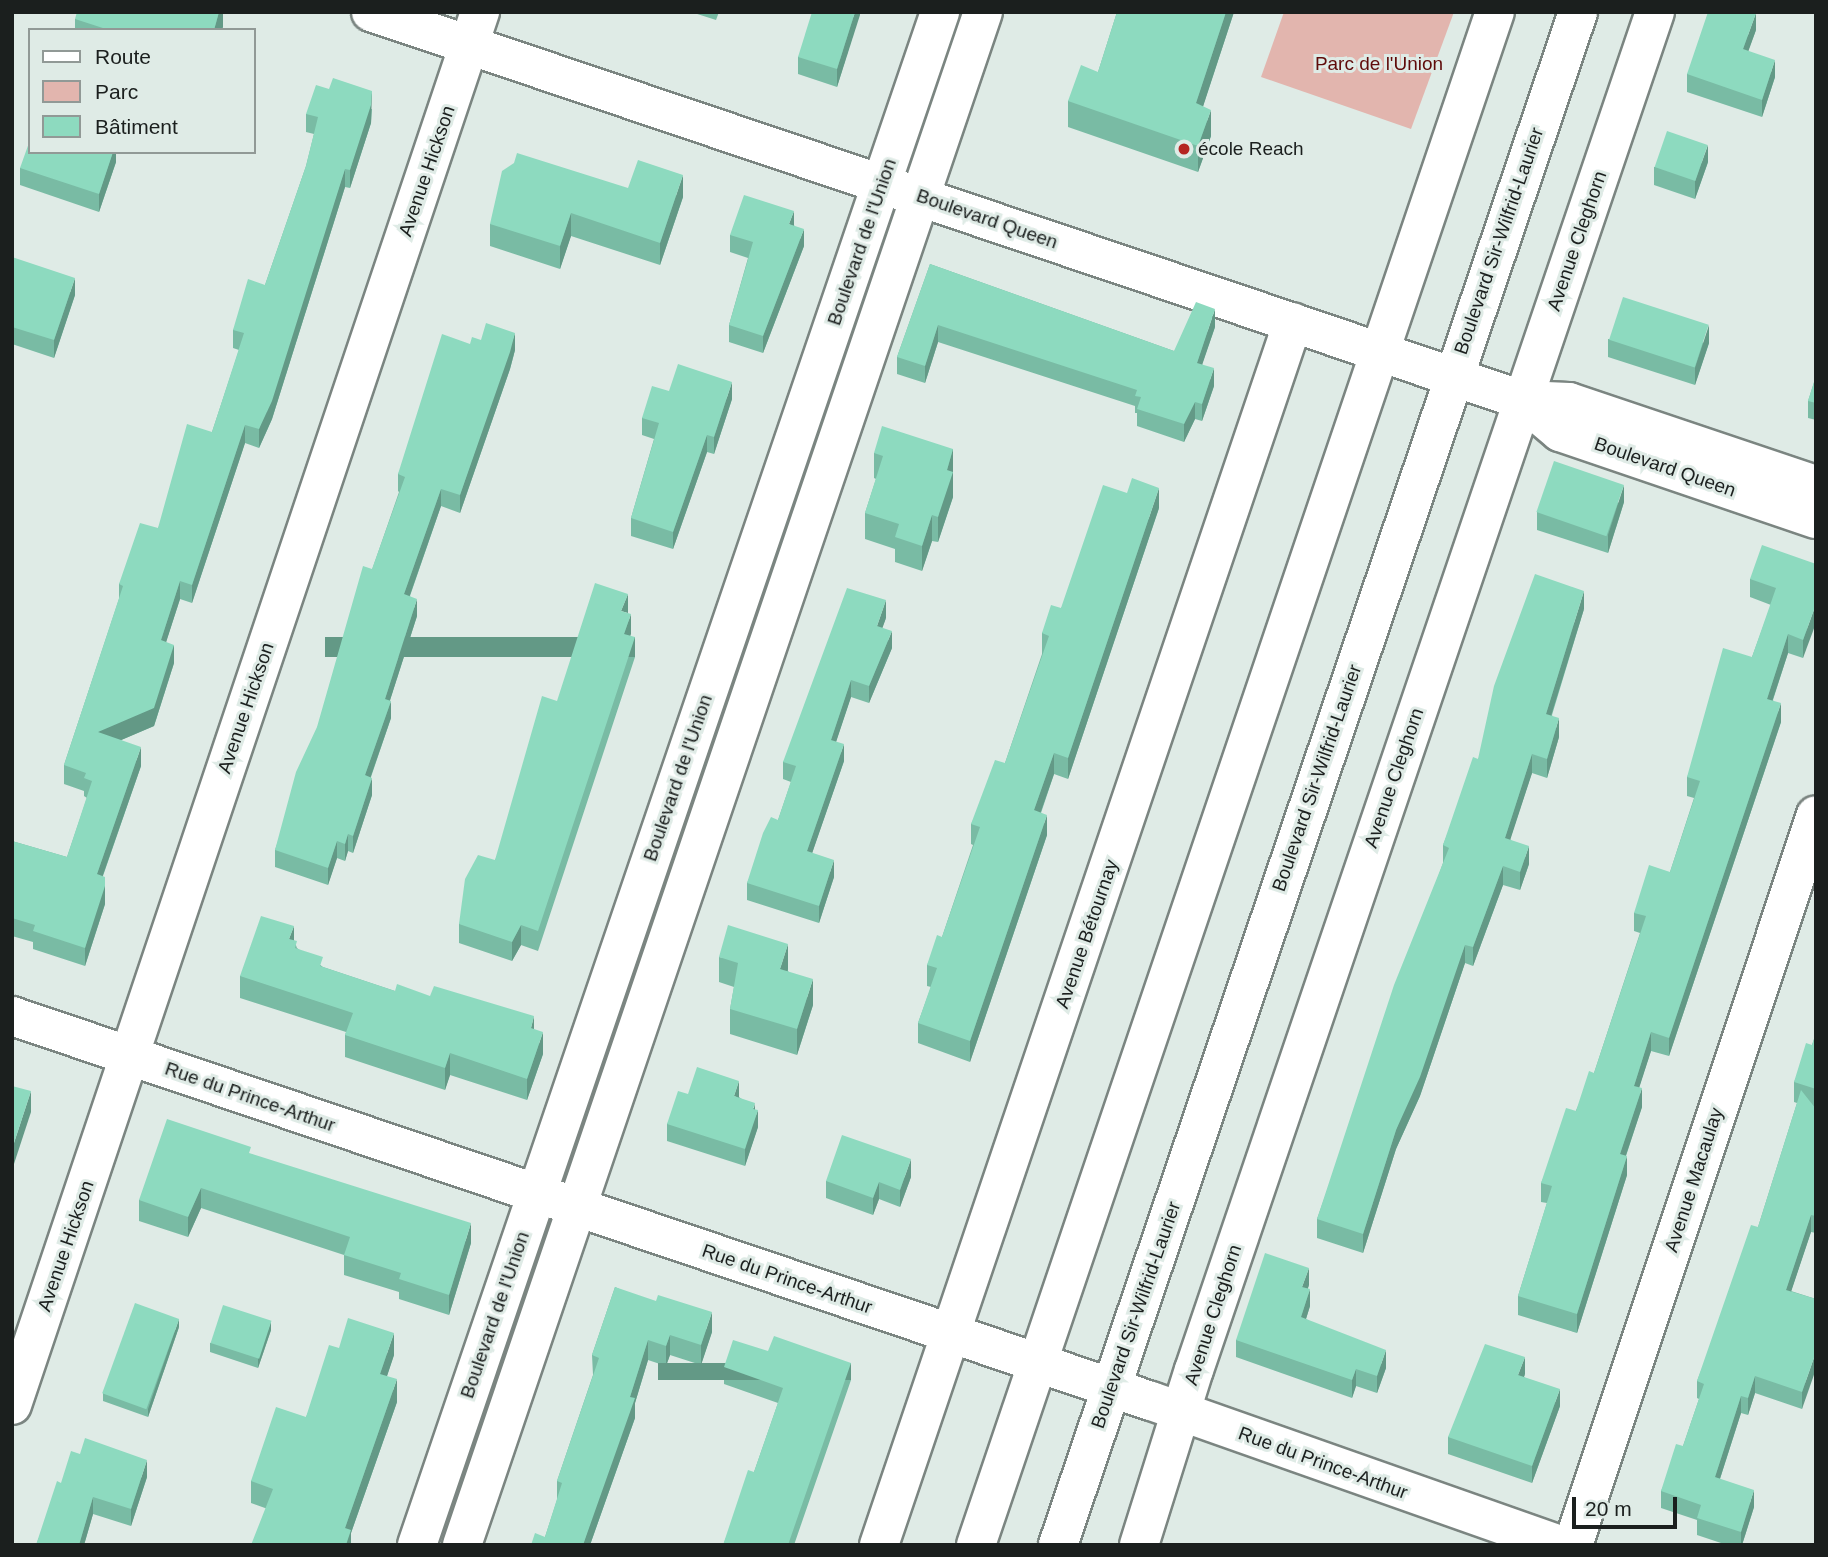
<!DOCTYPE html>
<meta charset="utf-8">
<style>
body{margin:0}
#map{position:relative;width:1828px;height:1557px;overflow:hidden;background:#dfebe6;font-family:Helvetica,sans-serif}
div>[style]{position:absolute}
.green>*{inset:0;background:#e2b5ae}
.roads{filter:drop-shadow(2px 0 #7b8581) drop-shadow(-2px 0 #7b8581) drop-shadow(0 2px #7b8581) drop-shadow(0 -2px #7b8581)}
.minor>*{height:38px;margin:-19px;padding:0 19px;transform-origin:19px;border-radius:19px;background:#fff}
.primary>*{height:38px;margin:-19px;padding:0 19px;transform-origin:19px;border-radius:19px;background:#fff}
.wall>*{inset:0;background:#79bba4}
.shaded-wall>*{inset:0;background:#639986;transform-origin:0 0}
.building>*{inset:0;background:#8ddabf;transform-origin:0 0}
.dots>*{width:19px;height:19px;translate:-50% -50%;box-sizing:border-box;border:4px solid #dfebe6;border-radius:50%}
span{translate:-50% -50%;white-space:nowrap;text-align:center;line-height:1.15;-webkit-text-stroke:6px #dfebe6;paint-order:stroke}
.park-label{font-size:19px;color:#5f0b0a}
.poi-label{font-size:19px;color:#1b1f1e}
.left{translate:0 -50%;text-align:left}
.street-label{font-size:19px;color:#1b1f1e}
.frame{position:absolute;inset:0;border:14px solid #1b1f1e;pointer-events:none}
.legend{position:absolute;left:28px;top:28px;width:228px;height:126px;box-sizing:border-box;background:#dfebe6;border:2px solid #919996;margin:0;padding:9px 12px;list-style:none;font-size:21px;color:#1b1f1e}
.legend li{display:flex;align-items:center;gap:14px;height:35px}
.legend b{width:35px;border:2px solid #919996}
.scale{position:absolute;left:1572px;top:1497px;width:105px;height:32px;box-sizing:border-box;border:4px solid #1b1f1e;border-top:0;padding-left:9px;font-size:21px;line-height:24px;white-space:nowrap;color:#1b1f1e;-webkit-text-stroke:5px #dfebe6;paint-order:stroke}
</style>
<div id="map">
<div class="green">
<div style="clip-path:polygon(1284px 12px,1454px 12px,1411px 129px,1261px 77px)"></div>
</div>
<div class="roads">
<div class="minor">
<div style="left:371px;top:12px;width:1215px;rotate:18.63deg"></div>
<div style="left:1522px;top:400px;width:47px;rotate:2.4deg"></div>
<div style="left:1569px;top:402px;width:261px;rotate:18.6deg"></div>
<div style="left:1522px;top:400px;width:50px;rotate:40.1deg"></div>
<div style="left:1560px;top:432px;width:270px;rotate:18.8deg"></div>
<div style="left:12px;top:1016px;width:1202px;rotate:18.68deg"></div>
<div style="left:1151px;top:1401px;width:434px;rotate:19.4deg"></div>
<div style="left:12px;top:1405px;width:1470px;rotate:-71.43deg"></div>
<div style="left:417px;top:1545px;width:1620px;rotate:-71.16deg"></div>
<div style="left:462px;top:1545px;width:1619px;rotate:-71.23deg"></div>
<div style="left:879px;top:1545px;width:1291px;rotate:-71.3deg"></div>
<div style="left:1139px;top:1545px;width:183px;rotate:-72.6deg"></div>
<div style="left:1194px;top:1370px;width:1434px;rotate:-71.25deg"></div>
<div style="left:1573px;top:1545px;width:769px;rotate:-71.59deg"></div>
</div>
<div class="primary">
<div style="left:976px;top:1545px;width:1618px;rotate:-71.3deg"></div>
<div style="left:1058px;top:1545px;width:1619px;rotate:-71.26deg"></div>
</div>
</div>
<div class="wall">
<div style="clip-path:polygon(223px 12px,222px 30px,75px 30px,75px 19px)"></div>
<div style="clip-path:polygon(691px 12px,719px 12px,716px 20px)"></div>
<div style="clip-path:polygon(860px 12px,837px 87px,798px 74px,798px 57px)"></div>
<div style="clip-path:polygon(1117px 12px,1234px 12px,1203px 106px,1211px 136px,1198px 172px,1068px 127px,1068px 101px,1098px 72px)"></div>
<div style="clip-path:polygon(1756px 30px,1748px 51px,1775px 77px,1762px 117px,1687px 92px,1687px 74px)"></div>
<div style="clip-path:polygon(372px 109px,371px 123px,350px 188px,345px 187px,272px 419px,259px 448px,245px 443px,192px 603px,180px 599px,166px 642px,174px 663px,154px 726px,121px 740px,141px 766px,103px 876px,105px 895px,105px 904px,85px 966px,33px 949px,33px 942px,12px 936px,12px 841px,67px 857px,87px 798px,84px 796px,84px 791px,64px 784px,64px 765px,119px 599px,119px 584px,158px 528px,212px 432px,239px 350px,233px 348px,233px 330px,265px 285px,306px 166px,314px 134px,306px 132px,306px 114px)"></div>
<div style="clip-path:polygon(116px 152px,116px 162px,99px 212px,20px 185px,20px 168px)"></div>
<div style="clip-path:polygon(1708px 162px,1695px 199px,1654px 185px,1654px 167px)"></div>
<div style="clip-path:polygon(628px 188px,683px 197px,660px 265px,571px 236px,560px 269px,490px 246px,490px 224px)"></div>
<div style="clip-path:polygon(794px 225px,804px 246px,763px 353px,729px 342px,729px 325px,748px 258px,730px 252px,730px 235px)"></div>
<div style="clip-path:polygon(12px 257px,75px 295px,54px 358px,12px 344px)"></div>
<div style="clip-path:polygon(930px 264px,1174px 351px,1215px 327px,1202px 364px,1214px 386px,1202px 421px,1195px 419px,1184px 442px,1137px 426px,1137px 413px,1135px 413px,1135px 406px,938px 342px,925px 383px,897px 374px,897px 357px)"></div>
<div style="clip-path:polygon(1608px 339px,1709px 343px,1695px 385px,1608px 357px)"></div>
<div style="clip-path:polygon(470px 344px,515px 350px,510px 369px,460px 513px,441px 506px,410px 596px,417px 616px,390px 700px,391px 718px,371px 777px,372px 795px,353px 853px,348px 851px,345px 861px,337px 858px,328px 885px,275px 867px,275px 850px,399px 492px,398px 491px,398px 474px)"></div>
<div style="clip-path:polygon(1816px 376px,1816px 420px,1808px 418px,1808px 401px)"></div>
<div style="clip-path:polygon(669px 391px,732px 399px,714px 454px,707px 452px,673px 549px,631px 536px,631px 518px,654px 439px,642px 435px,642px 418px)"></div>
<div style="clip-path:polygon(953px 449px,953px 497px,938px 542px,932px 541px,922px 571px,895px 562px,895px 549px,865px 539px,865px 513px,876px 479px,874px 478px,874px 453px)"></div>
<div style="clip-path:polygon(1624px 502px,1608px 553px,1537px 530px,1537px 512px)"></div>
<div style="clip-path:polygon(1159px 508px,1068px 779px,1054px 774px,1041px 813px,1047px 835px,970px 1062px,918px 1043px,918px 1023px,931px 987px,927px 986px,927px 965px,942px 937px,973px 845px,971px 844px,971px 824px,1005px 763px,1042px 654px,1042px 633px,1061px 608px)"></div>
<div style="clip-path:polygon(1816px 564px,1803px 658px,1788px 653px,1773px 700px,1781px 722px,1669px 1056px,1651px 1051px,1639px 1087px,1642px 1107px,1626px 1156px,1627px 1175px,1577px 1333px,1518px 1315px,1518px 1296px,1547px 1203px,1541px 1202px,1541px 1183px,1594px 1073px,1640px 933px,1634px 931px,1634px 913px,1670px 872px,1694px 798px,1687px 796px,1687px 777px,1752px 657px,1771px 605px,1750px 597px,1750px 579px)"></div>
<div style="clip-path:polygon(1584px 609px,1552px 715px,1559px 737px,1547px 778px,1532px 773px,1510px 839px,1529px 864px,1520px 890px,1503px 885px,1473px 966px,1465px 963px,1420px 1096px,1396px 1149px,1363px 1253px,1317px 1238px,1317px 1219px,1443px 863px,1443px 845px,1478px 759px)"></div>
<div style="clip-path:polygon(628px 613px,630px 636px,635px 657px,538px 951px,521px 945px,512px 961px,459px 943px,459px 924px,495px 860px)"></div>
<div style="clip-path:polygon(886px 618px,882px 628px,892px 648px,869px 703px,851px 697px,836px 742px,844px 761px,812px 853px,834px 877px,819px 923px,747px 900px,747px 883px,778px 820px,791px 782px,783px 779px,783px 762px)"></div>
<div style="clip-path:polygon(294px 940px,297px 948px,323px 967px,395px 991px,534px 1029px,543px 1054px,527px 1100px,450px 1075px,445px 1090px,345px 1057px,345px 1035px,346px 1032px,240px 998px,240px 976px)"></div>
<div style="clip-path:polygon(719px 957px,788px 969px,788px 971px,813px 1005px,797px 1055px,730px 1034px,730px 1009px,734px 987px,719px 982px)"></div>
<div style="clip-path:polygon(1816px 1033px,1816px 1233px,1811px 1232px,1791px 1291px,1816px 1299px,1802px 1409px,1755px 1393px,1748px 1415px,1741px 1413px,1720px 1479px,1754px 1507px,1742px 1545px,1727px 1545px,1697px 1535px,1697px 1520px,1661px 1508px,1661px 1491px,1683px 1446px,1699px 1399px,1697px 1398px,1697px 1381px,1758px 1227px,1797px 1103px,1794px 1102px,1794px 1082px,1812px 1045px)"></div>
<div style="clip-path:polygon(688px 1094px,739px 1097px,755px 1109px,758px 1127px,745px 1166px,667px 1141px,667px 1124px)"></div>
<div style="clip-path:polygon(251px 1154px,471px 1243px,449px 1315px,399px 1299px,399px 1292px,344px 1275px,344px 1255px,201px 1208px,188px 1237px,139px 1221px,139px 1200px)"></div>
<div style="clip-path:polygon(911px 1177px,900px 1207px,879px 1199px,873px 1215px,826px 1198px,826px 1181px)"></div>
<div style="clip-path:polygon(1309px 1285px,1308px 1288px,1310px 1306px,1306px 1319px,1386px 1368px,1377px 1393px,1356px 1386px,1352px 1398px,1236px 1357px,1236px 1340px)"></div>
<div style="clip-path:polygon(615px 1287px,712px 1332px,701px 1365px,670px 1355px,666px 1366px,648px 1360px,635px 1403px,635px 1418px,590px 1545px,531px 1545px,545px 1537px,557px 1500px,557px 1481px,593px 1375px,592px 1355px)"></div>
<div style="clip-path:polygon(179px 1327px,148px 1417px,103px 1401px,103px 1393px)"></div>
<div style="clip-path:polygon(271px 1330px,258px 1368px,210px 1352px,210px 1343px)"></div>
<div style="clip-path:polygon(339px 1348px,394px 1355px,387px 1376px,397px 1402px,351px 1533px,351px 1545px,265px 1508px,251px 1503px,251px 1481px,306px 1417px)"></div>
<div style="clip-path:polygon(724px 1367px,851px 1380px,794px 1545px,723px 1545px,754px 1472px,778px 1403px,724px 1384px)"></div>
<div style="clip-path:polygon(1525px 1374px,1524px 1377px,1560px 1406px,1532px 1483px,1448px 1454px,1448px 1437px)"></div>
<div style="clip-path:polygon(147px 1477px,131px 1526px,93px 1514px,84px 1545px,36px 1545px,61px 1483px)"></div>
</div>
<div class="shaded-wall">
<div style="clip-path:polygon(219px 12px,223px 12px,223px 27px,222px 30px,214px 30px)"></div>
<div style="clip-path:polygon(855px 12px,860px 12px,860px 15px,837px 87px,837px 69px)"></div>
<div style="clip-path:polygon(1226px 12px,1234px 12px,1196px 128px,1196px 103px)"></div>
<div style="clip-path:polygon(1756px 13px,1756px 30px,1743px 66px,1743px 49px)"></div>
<div style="clip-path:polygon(1775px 60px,1775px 77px,1762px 117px,1762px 100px)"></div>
<div style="clip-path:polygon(372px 91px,371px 123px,350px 188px,350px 170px)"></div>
<div style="clip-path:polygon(1211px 110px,1211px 136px,1198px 172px,1198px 146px)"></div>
<div style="clip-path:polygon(1708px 145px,1708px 162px,1695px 199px,1695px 181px)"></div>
<div style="clip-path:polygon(113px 152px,116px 152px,116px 162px,99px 212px,99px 194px)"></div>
<div style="clip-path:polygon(345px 169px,345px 187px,272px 419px,259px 448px,259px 429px)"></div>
<div style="clip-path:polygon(683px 175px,683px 197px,660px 265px,660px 243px)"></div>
<div style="clip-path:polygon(794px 211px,794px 228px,789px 224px)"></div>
<div style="clip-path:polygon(571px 213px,571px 236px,560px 269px,560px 246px)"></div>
<div style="clip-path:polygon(804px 229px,804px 246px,763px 353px,763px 336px)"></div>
<div style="clip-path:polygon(75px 278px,75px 295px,54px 358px,54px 340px)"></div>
<div style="clip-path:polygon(1215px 309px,1215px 327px,1197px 380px,1197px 363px)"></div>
<div style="clip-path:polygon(938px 325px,938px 342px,925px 383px,925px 366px)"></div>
<div style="clip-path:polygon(1709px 325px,1709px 343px,1695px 385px,1695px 368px)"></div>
<div style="clip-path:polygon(515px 333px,515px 350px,510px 369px,460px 513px,460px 495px)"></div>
<div style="clip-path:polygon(1214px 368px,1214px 386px,1202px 421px,1202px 404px)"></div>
<div style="clip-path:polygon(732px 382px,732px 399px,714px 454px,714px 437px)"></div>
<div style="clip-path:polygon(1195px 402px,1195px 419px,1184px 442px,1184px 424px)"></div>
<div style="clip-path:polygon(245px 425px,245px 443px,192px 603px,192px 585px)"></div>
<div style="clip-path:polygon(707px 435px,707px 452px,673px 549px,673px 532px)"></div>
<div style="clip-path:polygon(953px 449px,953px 497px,938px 542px,938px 517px,947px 470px)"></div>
<div style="clip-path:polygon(1624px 485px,1624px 502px,1608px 553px,1608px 535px)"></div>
<div style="clip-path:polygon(1159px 488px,1159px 508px,1068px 779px,1068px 758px)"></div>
<div style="clip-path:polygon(441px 489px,441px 506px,404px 612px,404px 594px)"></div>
<div style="clip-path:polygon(932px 515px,932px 541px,922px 571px,922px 546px)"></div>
<div style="clip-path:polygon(180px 581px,180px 599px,161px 658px,161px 640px)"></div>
<div style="clip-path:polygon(1584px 591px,1584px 609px,1546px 732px,1546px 714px)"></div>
<div style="clip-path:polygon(628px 594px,628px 613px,621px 611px)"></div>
<div style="clip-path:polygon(417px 599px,417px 616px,385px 716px,385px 699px)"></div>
<div style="clip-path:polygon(886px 600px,886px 618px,877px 643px,877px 626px)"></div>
<div style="clip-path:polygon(1816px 604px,1816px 623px,1803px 658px,1803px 640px)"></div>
<div style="clip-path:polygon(631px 614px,631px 634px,624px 653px,624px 634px)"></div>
<div style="clip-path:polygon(892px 631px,892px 648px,869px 703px,869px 686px)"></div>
<div style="clip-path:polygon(1788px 634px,1788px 653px,1767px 717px,1767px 699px)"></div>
<div style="left:635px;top:637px;width:20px;height:310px;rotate:90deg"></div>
<div style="clip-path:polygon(174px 645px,174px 663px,154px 726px,98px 750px,98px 732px)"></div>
<div style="clip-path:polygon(851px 680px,851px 697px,831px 757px,831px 740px)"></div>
<div style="clip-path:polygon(391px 701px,391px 718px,365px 793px,365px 775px)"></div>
<div style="clip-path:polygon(1781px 703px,1781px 722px,1669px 1056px,1669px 1038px)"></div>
<div style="clip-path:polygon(1559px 718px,1559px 737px,1547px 778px,1547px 759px)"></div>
<div style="clip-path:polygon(844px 744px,844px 761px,807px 868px,807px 851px)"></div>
<div style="clip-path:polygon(141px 747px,141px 766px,97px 892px,97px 874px)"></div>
<div style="clip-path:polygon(1054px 753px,1054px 774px,1034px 831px,1034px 810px)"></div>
<div style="clip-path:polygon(1532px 754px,1532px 773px,1505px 856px,1505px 838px)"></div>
<div style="clip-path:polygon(372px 778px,372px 795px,353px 853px,353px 836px)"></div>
<div style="clip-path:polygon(1047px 815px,1047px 835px,970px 1062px,970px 1041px)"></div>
<div style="clip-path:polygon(348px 834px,348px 851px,345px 861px,345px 844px)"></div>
<div style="clip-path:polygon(337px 841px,337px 858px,328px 885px,328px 868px)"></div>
<div style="clip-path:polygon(1529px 846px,1529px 864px,1520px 890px,1520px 872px)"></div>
<div style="clip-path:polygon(834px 860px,834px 877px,819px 923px,819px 906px)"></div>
<div style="clip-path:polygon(1503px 866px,1503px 885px,1473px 966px,1473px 947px)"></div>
<div style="clip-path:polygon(105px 877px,105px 904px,85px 966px,85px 948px)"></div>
<div style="clip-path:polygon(521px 925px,521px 945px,512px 961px,512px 942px)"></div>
<div style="clip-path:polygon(294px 926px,294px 947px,289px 939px)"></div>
<div style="clip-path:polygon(788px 944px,788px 969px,780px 995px,780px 969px)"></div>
<div style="clip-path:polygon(1465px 945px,1465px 963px,1420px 1096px,1396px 1149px,1363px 1253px,1363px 1234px,1396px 1130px)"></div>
<div style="clip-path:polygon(813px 979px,813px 1005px,797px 1055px,797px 1029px)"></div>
<div style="clip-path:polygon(534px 1016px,534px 1038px,531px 1028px)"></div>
<div style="clip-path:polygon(543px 1032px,543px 1054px,527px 1100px,527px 1079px)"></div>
<div style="clip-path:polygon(1651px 1032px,1651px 1051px,1634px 1104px,1634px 1086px)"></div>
<div style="clip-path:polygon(450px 1053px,450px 1075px,445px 1090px,445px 1068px)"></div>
<div style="clip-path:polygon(739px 1081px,739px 1098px,734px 1096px)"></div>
<div style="clip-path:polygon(1642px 1088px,1642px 1107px,1620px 1173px,1620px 1154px)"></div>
<div style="clip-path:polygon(31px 1091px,31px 1112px,12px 1170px,12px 1149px)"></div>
<div style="clip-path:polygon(755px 1103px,755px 1118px,758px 1110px,758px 1127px,745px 1166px,745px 1149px)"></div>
<div style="clip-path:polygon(1627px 1156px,1627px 1175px,1577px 1333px,1577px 1314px)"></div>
<div style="clip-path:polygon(911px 1159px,911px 1177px,900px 1207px,900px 1190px)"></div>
<div style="clip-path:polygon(879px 1182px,879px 1199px,873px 1215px,873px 1198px)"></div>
<div style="clip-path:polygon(201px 1188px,201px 1208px,188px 1237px,188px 1217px)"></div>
<div style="clip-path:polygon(1811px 1215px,1811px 1232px,1786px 1307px,1786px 1290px)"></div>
<div style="clip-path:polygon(471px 1223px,471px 1243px,449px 1315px,449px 1295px)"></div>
<div style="clip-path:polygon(1309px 1268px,1309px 1285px,1302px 1304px,1302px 1287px)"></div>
<div style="clip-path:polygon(1310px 1289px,1310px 1306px,1301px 1335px,1301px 1317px)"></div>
<div style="clip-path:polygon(712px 1312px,712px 1332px,701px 1365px,701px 1345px)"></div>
<div style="clip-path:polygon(179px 1319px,179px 1327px,148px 1417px,148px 1409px)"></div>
<div style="clip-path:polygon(271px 1321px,271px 1330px,258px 1368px,258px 1359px)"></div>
<div style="clip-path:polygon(394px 1333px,394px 1355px,380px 1397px,380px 1374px)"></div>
<div style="clip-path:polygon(670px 1335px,670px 1355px,666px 1366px,666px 1346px)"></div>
<div style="clip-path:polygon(648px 1340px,648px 1360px,635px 1403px,635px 1418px,590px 1545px,583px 1545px)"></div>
<div style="clip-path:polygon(1386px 1350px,1386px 1368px,1377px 1393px,1377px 1376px)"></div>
<div style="clip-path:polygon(1816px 1352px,1816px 1369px,1802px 1409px,1802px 1392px)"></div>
<div style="clip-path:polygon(1525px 1357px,1525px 1374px,1518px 1392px,1518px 1375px)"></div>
<div style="left:851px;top:1363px;width:17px;height:193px;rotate:90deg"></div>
<div style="clip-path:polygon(1356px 1369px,1356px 1386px,1352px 1398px,1352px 1380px)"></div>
<div style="clip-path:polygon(1755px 1376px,1755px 1393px,1748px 1415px,1748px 1398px)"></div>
<div style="clip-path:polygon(397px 1379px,397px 1402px,351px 1533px,351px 1545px,345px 1545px,345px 1528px)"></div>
<div style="clip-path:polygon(1560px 1389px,1560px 1406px,1532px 1483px,1532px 1466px)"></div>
<div style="clip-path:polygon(1741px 1396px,1741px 1413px,1715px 1494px,1715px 1477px)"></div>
<div style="clip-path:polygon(147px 1460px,147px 1477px,131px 1526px,131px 1509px)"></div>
<div style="clip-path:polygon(1754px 1490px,1754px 1507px,1742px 1545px,1741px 1545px,1741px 1532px)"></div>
<div style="clip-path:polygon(93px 1497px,93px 1514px,84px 1545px,79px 1545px)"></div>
</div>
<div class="building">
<div style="clip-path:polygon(77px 12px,219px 12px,214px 30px,109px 30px,75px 19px)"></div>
<div style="clip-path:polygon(812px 12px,855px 12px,837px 69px,798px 57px)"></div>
<div style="clip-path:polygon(1117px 12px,1226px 12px,1196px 103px,1211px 110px,1198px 146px,1068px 101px,1081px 65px,1098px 72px)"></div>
<div style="clip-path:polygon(1708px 12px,1756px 13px,1743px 49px,1775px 60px,1762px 100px,1687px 74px)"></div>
<div style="clip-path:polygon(333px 78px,372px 91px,371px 105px,350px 170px,345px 169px,272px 401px,259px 429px,245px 425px,192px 585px,180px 581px,161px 640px,174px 645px,154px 708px,98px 732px,141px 747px,97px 874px,105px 877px,105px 886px,85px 948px,33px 931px,35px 925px,12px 918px,12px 841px,67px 857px,92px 781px,84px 778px,86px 773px,64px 765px,123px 586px,119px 584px,140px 523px,158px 528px,187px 424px,212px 432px,244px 333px,233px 330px,248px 279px,265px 285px,306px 166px,318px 117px,306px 114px,316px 85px,329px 89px)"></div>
<div style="left:1667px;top:131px;width:43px;height:38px;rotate:19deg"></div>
<div style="clip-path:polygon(30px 140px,30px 152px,113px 152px,99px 194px,20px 168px)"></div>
<div style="clip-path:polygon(517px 153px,628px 188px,638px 160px,683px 175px,660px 243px,571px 213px,560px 246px,490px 224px,502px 171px,514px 163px)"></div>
<div style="clip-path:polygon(744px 195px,794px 211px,789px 224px,804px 229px,763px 336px,729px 325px,753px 242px,730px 235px)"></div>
<div style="clip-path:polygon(12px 257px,75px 278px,54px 340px,12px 327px)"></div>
<div style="clip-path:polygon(930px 264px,1174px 351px,1196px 302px,1215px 309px,1197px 363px,1214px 368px,1202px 404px,1195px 402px,1184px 424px,1137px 409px,1141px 397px,1135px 396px,1137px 390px,938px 325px,925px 366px,897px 357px)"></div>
<div style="left:1623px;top:297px;width:90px;height:45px;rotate:18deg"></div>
<div style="clip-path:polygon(486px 323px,515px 333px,510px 352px,460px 495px,441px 489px,404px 594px,417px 599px,385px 699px,391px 701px,365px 775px,372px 778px,353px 836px,348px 834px,345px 844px,337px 841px,328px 868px,275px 850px,296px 772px,317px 727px,363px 566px,372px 569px,405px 477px,398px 474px,442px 334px,470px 344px,472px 337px,481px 340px)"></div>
<div style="clip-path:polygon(678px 364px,732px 382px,714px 437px,707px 435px,673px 532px,631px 518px,659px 423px,642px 418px,652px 386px,669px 391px)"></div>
<div style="clip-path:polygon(1816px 376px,1816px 403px,1808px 401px)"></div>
<div style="clip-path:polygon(882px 426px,953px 449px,947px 470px,953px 472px,938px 517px,932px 515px,922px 546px,895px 537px,899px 524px,865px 513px,883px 456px,874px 453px)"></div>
<div style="left:1554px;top:461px;width:74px;height:54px;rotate:19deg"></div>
<div style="clip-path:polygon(1132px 478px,1159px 488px,1068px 758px,1054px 753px,1034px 810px,1047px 815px,970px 1041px,918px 1023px,937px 968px,927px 965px,937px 935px,942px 937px,980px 827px,971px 824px,995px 760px,1005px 763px,1049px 636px,1042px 633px,1051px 605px,1061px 608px,1103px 485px,1127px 493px)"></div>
<div style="clip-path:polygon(1762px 545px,1816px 564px,1816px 604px,1803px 640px,1788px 634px,1767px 699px,1781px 703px,1669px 1038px,1651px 1032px,1634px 1086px,1642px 1088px,1620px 1154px,1627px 1156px,1577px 1314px,1518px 1296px,1552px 1186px,1541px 1183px,1566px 1108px,1576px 1111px,1589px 1071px,1594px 1073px,1646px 916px,1634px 913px,1649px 865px,1670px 872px,1700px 781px,1687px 777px,1723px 648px,1752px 657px,1776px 588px,1750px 579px)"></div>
<div style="clip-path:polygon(1535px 574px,1584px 591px,1546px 714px,1559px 718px,1547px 759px,1532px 754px,1505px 838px,1529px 846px,1520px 872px,1503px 866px,1473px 947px,1465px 945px,1420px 1077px,1396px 1130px,1363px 1234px,1317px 1219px,1394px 985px,1449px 848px,1443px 845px,1473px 757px,1478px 759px,1494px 686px)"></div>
<div style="clip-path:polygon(595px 583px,628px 594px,621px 611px,631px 614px,624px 634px,635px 637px,538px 931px,521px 925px,512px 942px,459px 924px,465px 879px,478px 855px,495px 860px,542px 696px,557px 701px)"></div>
<div style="clip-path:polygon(847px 588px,886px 600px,877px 626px,892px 631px,869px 686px,851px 680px,831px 740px,844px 744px,807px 851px,834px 860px,819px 906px,747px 883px,763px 833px,771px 817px,778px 820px,796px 766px,783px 762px)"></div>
<div style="clip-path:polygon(261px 916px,294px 926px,289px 939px,297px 941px,295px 948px,323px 957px,320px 966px,395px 991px,397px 984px,430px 996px,434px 986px,534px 1016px,531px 1028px,543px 1032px,527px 1079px,450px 1053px,445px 1068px,345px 1035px,353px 1013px,240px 976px)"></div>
<div style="clip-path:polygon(728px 925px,788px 944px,780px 969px,813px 979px,797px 1029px,730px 1009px,738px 963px,719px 957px)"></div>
<div style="clip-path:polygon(1816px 1033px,1816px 1089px,1794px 1082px,1806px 1043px,1812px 1045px)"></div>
<div style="clip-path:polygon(697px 1067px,739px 1081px,734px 1096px,755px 1103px,753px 1109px,758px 1110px,745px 1149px,667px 1124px,678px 1091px,688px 1094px)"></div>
<div style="clip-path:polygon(12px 1086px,31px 1091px,12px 1149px)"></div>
<div style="clip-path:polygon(1801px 1090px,1816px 1109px,1816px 1216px,1811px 1215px,1786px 1290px,1816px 1299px,1816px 1352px,1802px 1392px,1755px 1376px,1748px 1398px,1741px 1396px,1715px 1477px,1754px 1490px,1741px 1532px,1697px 1518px,1701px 1505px,1661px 1491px,1676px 1444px,1683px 1446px,1704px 1384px,1697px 1381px,1751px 1225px,1758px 1227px)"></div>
<div style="clip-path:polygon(167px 1119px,251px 1147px,249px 1153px,471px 1223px,449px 1295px,399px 1279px,401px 1273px,344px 1255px,350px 1237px,201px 1188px,188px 1217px,139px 1200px)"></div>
<div style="clip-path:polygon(842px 1135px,911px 1159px,900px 1190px,879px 1182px,873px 1198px,826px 1181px)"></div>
<div style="clip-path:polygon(1265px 1253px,1309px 1268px,1302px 1287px,1310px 1289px,1301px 1317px,1386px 1350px,1377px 1376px,1356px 1369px,1352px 1380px,1236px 1340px)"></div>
<div style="clip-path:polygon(615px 1287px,656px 1301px,658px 1295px,712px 1312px,701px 1345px,670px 1335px,666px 1346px,648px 1340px,630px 1397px,635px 1398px,583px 1545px,531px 1545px,535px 1533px,545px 1537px,562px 1483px,557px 1481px,599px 1358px,592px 1355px)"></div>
<div style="left:135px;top:1303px;width:47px;height:96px;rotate:20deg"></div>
<div style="left:223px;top:1305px;width:51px;height:40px;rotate:18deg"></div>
<div style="clip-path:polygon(348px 1318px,394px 1333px,380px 1374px,397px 1379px,345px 1528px,351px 1530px,346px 1545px,251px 1545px,273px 1489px,251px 1481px,276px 1407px,306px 1417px,329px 1345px,339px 1348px)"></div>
<div style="clip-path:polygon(774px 1336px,851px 1363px,788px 1545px,723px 1545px,748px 1470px,754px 1472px,783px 1388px,724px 1367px,733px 1340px,768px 1351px)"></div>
<div style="clip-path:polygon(1485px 1344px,1525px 1357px,1518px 1375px,1560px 1389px,1532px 1466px,1448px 1437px)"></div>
<div style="clip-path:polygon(85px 1438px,147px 1460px,131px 1509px,93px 1497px,79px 1545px,36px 1545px,57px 1481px,61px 1483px,71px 1451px,80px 1454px)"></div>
</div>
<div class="dots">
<div style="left:1184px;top:149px;background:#b52522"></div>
</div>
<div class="park-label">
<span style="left:1379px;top:64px">Parc de l'Union</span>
</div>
<div class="poi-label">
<span class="left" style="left:1198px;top:149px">école Reach</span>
</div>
<div class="street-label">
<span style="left:427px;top:171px;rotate:-71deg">Avenue Hickson</span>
<span style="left:987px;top:219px;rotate:19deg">Boulevard Queen</span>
<span style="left:1499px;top:241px;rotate:-71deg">Boulevard Sir-Wilfrid-Laurier</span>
<span style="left:1577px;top:241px;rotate:-71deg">Avenue Cleghorn</span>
<span style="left:862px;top:242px;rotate:-71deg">Boulevard de l'Union</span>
<span style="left:1665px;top:467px;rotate:19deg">Boulevard Queen</span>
<span style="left:246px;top:708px;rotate:-71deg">Avenue Hickson</span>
<span style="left:678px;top:778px;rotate:-71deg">Boulevard de l'Union</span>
<span style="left:1317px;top:778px;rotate:-71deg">Boulevard Sir-Wilfrid-Laurier</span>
<span style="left:1394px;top:778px;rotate:-71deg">Avenue Cleghorn</span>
<span style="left:1087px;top:934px;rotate:-71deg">Avenue Bétournay</span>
<span style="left:250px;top:1097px;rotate:19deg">Rue du Prince-Arthur</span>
<span style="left:1694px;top:1180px;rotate:-72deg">Avenue Macaulay</span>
<span style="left:66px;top:1246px;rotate:-71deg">Avenue Hickson</span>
<span style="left:787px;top:1279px;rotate:19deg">Rue du Prince-Arthur</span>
<span style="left:495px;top:1315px;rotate:-71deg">Boulevard de l'Union</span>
<span style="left:1136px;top:1315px;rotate:-71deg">Boulevard Sir-Wilfrid-Laurier</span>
<span style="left:1213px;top:1315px;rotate:-72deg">Avenue Cleghorn</span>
<span style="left:1323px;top:1463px;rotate:20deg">Rue du Prince-Arthur</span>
</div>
<div class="frame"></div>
<ul class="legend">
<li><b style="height:9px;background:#fff"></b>Route</li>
<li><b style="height:19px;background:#e2b5ae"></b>Parc</li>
<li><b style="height:19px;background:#8ddabf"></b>Bâtiment</li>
</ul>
<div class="scale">20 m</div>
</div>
